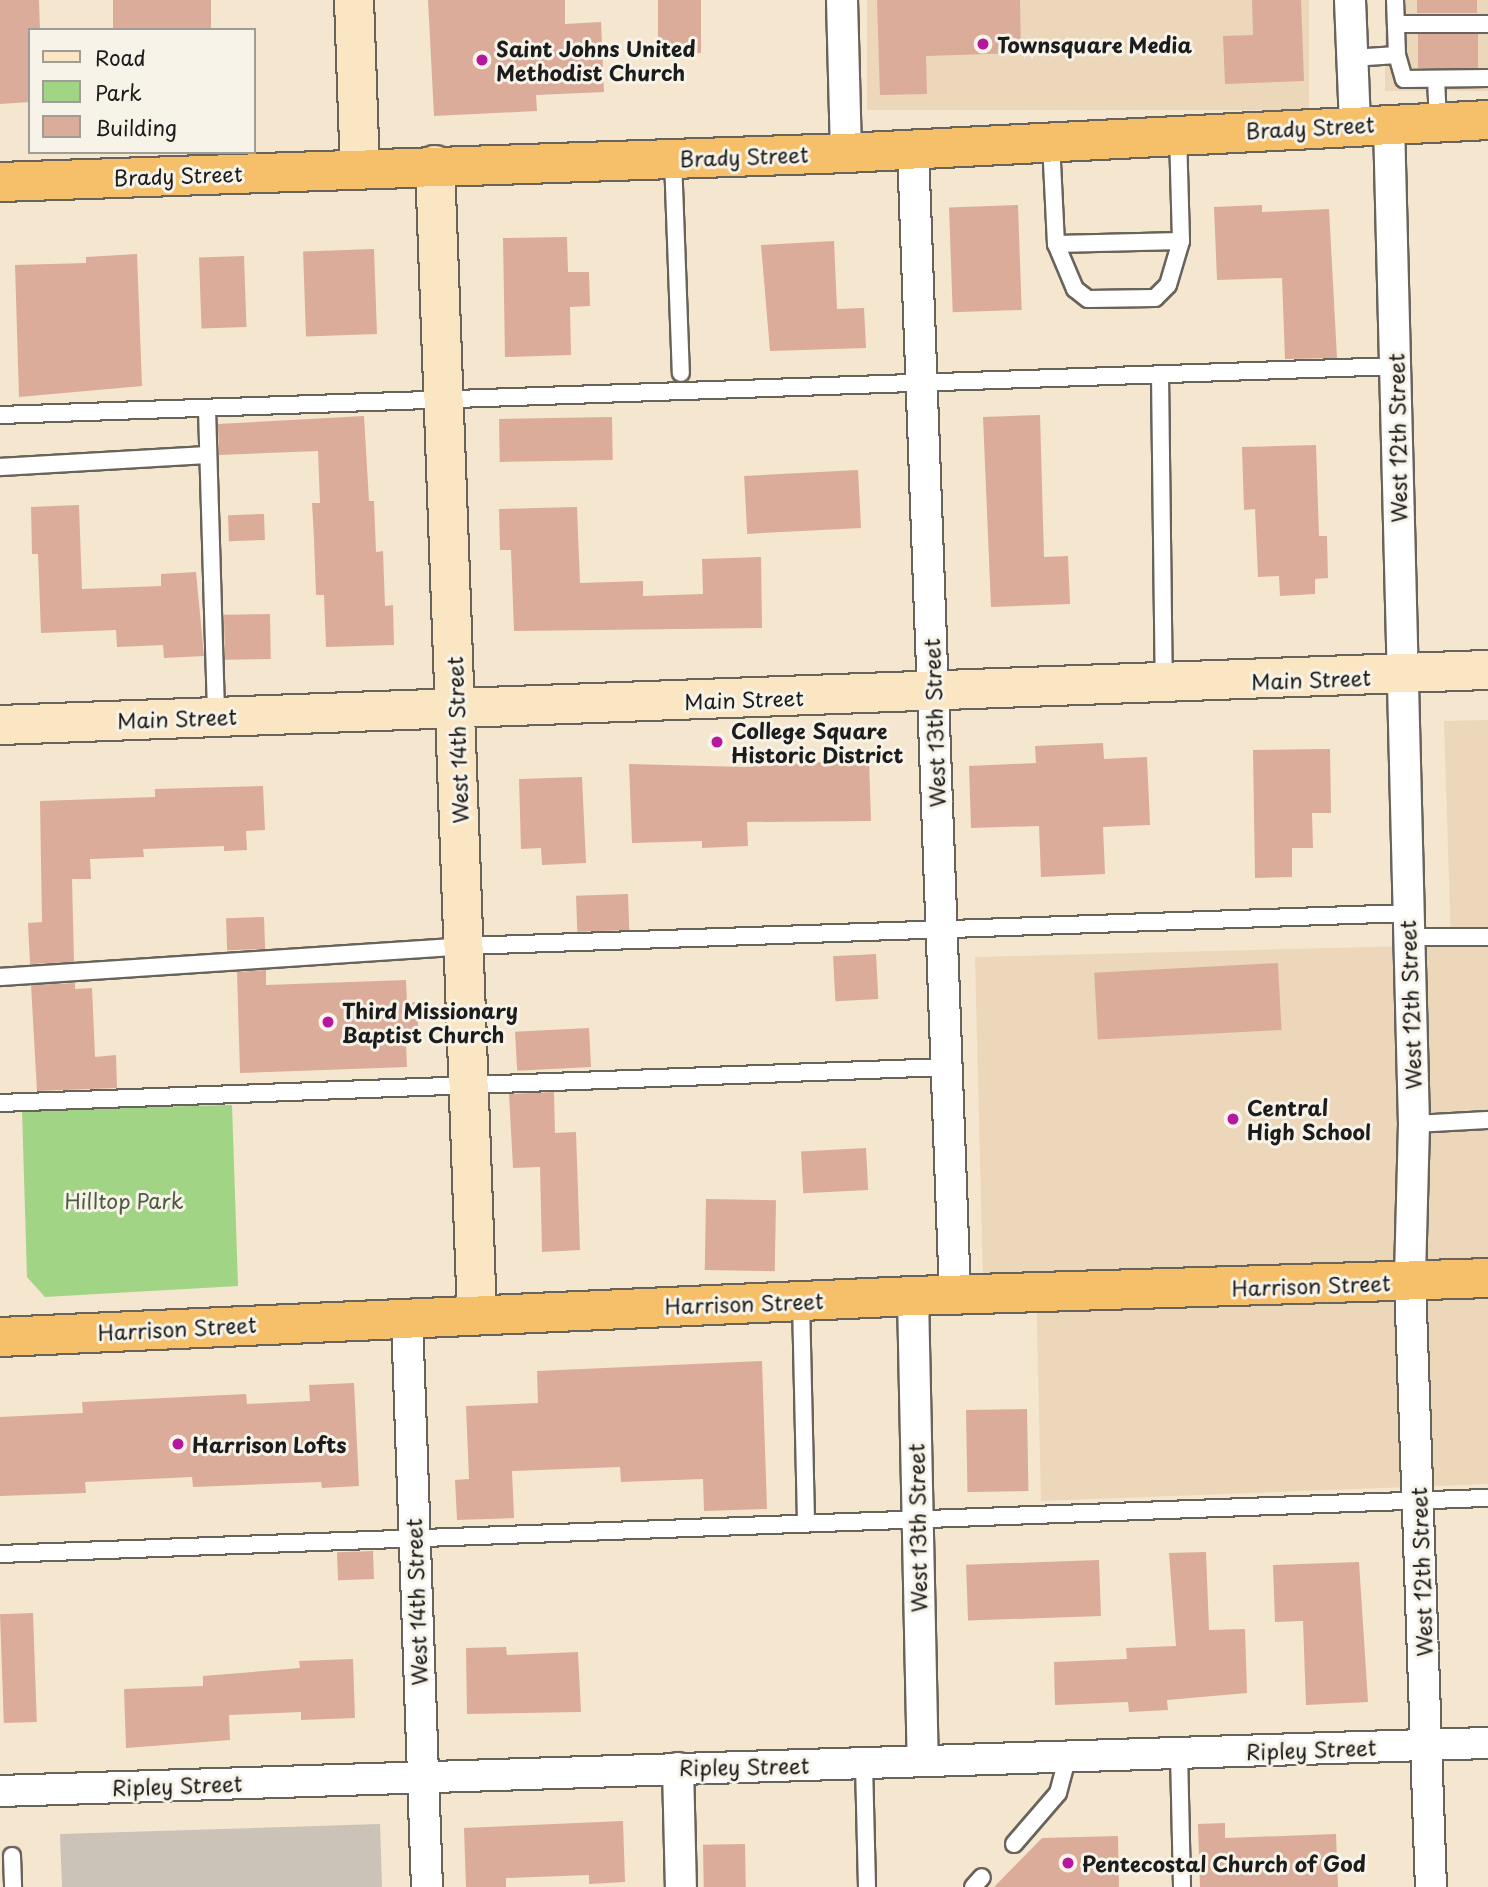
<!DOCTYPE html>
<style>
body{margin:0}
#map{position:relative;width:1488px;height:1887px;overflow:hidden;background:#f5e6cf;font-family:"Playpen Sans",sans-serif}
div>[style]{position:absolute}
.built>*{inset:0;background:#ecd7ba;transform-origin:0 0}
.industrial>*{inset:0;background:#cbc2b8}
.green>*{inset:0;background:#a1d484}
.building>*{inset:0;background:#dbac9a;transform-origin:0 0}
.roads{filter:drop-shadow(2px 0 #68635b) drop-shadow(-2px 0 #68635b) drop-shadow(0 2px #68635b) drop-shadow(0 -2px #68635b)}
.lane>*{height:16px;margin:-8px;padding:0 8px;transform-origin:8px;border-radius:8px;background:#fff}
.street>*{height:30px;margin:-15px;padding:0 15px;transform-origin:15px;border-radius:15px;background:#fff}
.secondary>*{height:38px;margin:-19px;padding:0 19px;transform-origin:19px;border-radius:19px;background:#fbe6c4}
.highway>*{height:38px;margin:-19px;padding:0 19px;transform-origin:19px;border-radius:19px;background:#f6c06b}
.dots>*{width:19px;height:19px;translate:-50% -50%;box-sizing:border-box;border:4px solid #f7f3e8;border-radius:50%}
span{translate:-50% -50%;white-space:nowrap;text-align:center;line-height:1.15;-webkit-text-stroke:6px #f7f3e8;paint-order:stroke}
.poi-label{font-size:21px;color:#1c1c1c;font-weight:700}
.left{translate:0 -50%;text-align:left}
.street-label{font-size:21px;color:#1c1c1c}
.park-label{font-size:21px;color:#4b5c40}
.legend{position:absolute;left:28px;top:28px;width:228px;height:126px;box-sizing:border-box;background:#f7f3e8;border:2px solid #9f9d96;margin:0;padding:9px 12px;list-style:none;font-size:21px;color:#1c1c1c}
.legend li{display:flex;align-items:center;gap:14px;height:35px}
.legend b{width:35px;border:2px solid #9f9d96}
</style>
<div id="map">
<div class="built">
<div style="left:867px;top:0;width:442px;height:110px"></div>
<div style="left:1385px;top:0;width:103px;height:91px"></div>
<div style="clip-path:polygon(1488px 720px,1488px 1484px,1041px 1501px,1036px 1280px,983px 1281px,975px 957px,1451px 945px,1444px 721px)"></div>
</div>
<div class="industrial">
<div style="clip-path:polygon(380px 1824px,382px 1887px,62px 1887px,60px 1834px)"></div>
</div>
<div class="green">
<div style="clip-path:polygon(232px 1105px,238px 1286px,45px 1297px,27px 1277px,22px 1110px)"></div>
</div>
<div class="building">
<div style="clip-path:polygon(0 0,39px 0,40px 30px,30px 30px,30px 102px,0 104px)"></div>
<div style="left:113px;top:0;width:98px;height:30px"></div>
<div style="clip-path:polygon(428px 0,565px 0,565px 24px,601px 22px,604px 92px,536px 95px,537px 111px,434px 116px)"></div>
<div style="left:658px;top:0;width:43px;height:53px"></div>
<div style="clip-path:polygon(877px 0,1020px 0,1021px 53px,926px 56px,927px 94px,880px 95px)"></div>
<div style="clip-path:polygon(1252px 0,1301px 0,1304px 81px,1225px 84px,1223px 36px,1253px 35px)"></div>
<div style="left:1417px;top:0;width:60px;height:13px"></div>
<div style="left:1418px;top:34px;width:60px;height:34px"></div>
<div style="left:1018px;top:205px;width:105px;height:69px;rotate:88deg"></div>
<div style="clip-path:polygon(1262px 205px,1262px 212px,1329px 209px,1337px 358px,1285px 359px,1282px 278px,1217px 280px,1214px 207px)"></div>
<div style="clip-path:polygon(567px 237px,568px 272px,589px 272px,590px 306px,570px 307px,571px 355px,505px 357px,503px 238px)"></div>
<div style="clip-path:polygon(834px 241px,837px 309px,864px 308px,866px 348px,770px 351px,761px 245px)"></div>
<div style="left:374px;top:249px;width:85px;height:71px;rotate:88deg"></div>
<div style="clip-path:polygon(137px 254px,142px 386px,19px 397px,15px 265px,86px 263px,86px 257px)"></div>
<div style="left:244px;top:256px;width:71px;height:45px;rotate:88deg"></div>
<div style="clip-path:polygon(1040px 415px,1044px 557px,1068px 556px,1070px 604px,991px 607px,983px 417px)"></div>
<div style="clip-path:polygon(364px 416px,369px 501px,374px 501px,376px 552px,383px 551px,385px 606px,393px 605px,394px 645px,326px 647px,324px 595px,316px 595px,314px 539px,312px 503px,320px 503px,318px 451px,219px 455px,218px 424px)"></div>
<div style="left:612px;top:417px;width:43px;height:113px;rotate:89deg"></div>
<div style="clip-path:polygon(1316px 445px,1319px 536px,1327px 536px,1328px 578px,1315px 579px,1315px 594px,1280px 596px,1279px 576px,1258px 577px,1255px 509px,1244px 510px,1242px 447px)"></div>
<div style="left:858px;top:470px;width:58px;height:114px;rotate:87deg"></div>
<div style="clip-path:polygon(79px 505px,82px 589px,161px 586px,161px 574px,196px 572px,204px 656px,164px 658px,163px 645px,117px 647px,116px 630px,41px 633px,38px 554px,32px 554px,31px 507px)"></div>
<div style="clip-path:polygon(577px 507px,580px 583px,643px 581px,643px 596px,703px 594px,702px 559px,761px 557px,762px 628px,514px 631px,511px 550px,500px 550px,499px 509px)"></div>
<div style="left:264px;top:514px;width:26px;height:36px;rotate:88deg"></div>
<div style="left:270px;top:614px;width:45px;height:46px;rotate:89deg"></div>
<div style="clip-path:polygon(1103px 743px,1104px 759px,1147px 757px,1150px 825px,1103px 827px,1105px 874px,1041px 877px,1039px 826px,971px 828px,969px 766px,1036px 763px,1035px 746px)"></div>
<div style="clip-path:polygon(1330px 749px,1331px 813px,1312px 813px,1313px 848px,1292px 848px,1292px 877px,1255px 878px,1253px 750px)"></div>
<div style="clip-path:polygon(869px 759px,871px 821px,747px 822px,748px 846px,702px 848px,702px 841px,632px 843px,629px 764px,745px 767px)"></div>
<div style="clip-path:polygon(582px 777px,586px 863px,542px 865px,541px 848px,521px 849px,519px 779px)"></div>
<div style="clip-path:polygon(263px 786px,265px 830px,246px 831px,247px 850px,224px 851px,224px 846px,143px 849px,144px 857px,90px 859px,91px 879px,72px 879px,74px 962px,30px 964px,28px 923px,42px 922px,40px 801px,155px 797px,155px 789px)"></div>
<div style="left:628px;top:894px;width:36px;height:52px;rotate:88deg"></div>
<div style="left:264px;top:917px;width:32px;height:38px;rotate:88deg"></div>
<div style="left:876px;top:954px;width:45px;height:43px;rotate:87deg"></div>
<div style="left:1278px;top:963px;width:67px;height:184px;rotate:87deg"></div>
<div style="clip-path:polygon(266px 970px,266px 985px,406px 980px,407px 1003px,417px 1002px,419px 1042px,406px 1043px,407px 1067px,240px 1073px,237px 972px)"></div>
<div style="clip-path:polygon(75px 983px,75px 989px,92px 988px,95px 1057px,116px 1055px,117px 1088px,37px 1091px,31px 985px)"></div>
<div style="left:589px;top:1028px;width:39px;height:74px;rotate:87deg"></div>
<div style="clip-path:polygon(554px 1092px,555px 1133px,576px 1132px,580px 1250px,542px 1252px,540px 1167px,513px 1168px,509px 1094px)"></div>
<div style="left:866px;top:1148px;width:42px;height:65px;rotate:87deg"></div>
<div style="left:706px;top:1199px;width:70px;height:71px;rotate:1deg"></div>
<div style="clip-path:polygon(762px 1361px,767px 1509px,704px 1511px,703px 1479px,621px 1482px,620px 1467px,512px 1471px,514px 1518px,457px 1520px,455px 1480px,469px 1479px,466px 1406px,538px 1403px,537px 1371px)"></div>
<div style="clip-path:polygon(354px 1383px,359px 1486px,322px 1488px,321px 1482px,193px 1487px,192px 1477px,85px 1482px,86px 1493px,0 1496px,0 1417px,83px 1413px,82px 1402px,246px 1394px,247px 1404px,310px 1401px,309px 1385px)"></div>
<div style="left:1027px;top:1409px;width:82px;height:61px;rotate:89deg"></div>
<div style="left:373px;top:1551px;width:28px;height:36px;rotate:88deg"></div>
<div style="clip-path:polygon(1206px 1552px,1209px 1630px,1245px 1629px,1247px 1693px,1167px 1700px,1168px 1710px,1129px 1712px,1128px 1702px,1055px 1705px,1054px 1662px,1127px 1659px,1126px 1648px,1176px 1646px,1169px 1553px)"></div>
<div style="left:1099px;top:1560px;width:56px;height:133px;rotate:88deg"></div>
<div style="clip-path:polygon(1359px 1562px,1368px 1702px,1306px 1705px,1303px 1621px,1275px 1622px,1273px 1565px)"></div>
<div style="left:33px;top:1613px;width:109px;height:33px;rotate:88deg"></div>
<div style="clip-path:polygon(506px 1647px,507px 1655px,578px 1652px,581px 1712px,467px 1714px,466px 1648px)"></div>
<div style="clip-path:polygon(353px 1659px,355px 1718px,301px 1720px,301px 1712px,229px 1715px,230px 1740px,126px 1748px,124px 1689px,203px 1686px,203px 1676px,300px 1668px,299px 1661px)"></div>
<div style="clip-path:polygon(623px 1821px,625px 1882px,589px 1884px,589px 1875px,506px 1878px,506px 1887px,466px 1887px,464px 1828px)"></div>
<div style="clip-path:polygon(1225px 1823px,1225px 1838px,1336px 1834px,1338px 1887px,1200px 1887px,1198px 1824px)"></div>
<div style="clip-path:polygon(1118px 1836px,1119px 1887px,994px 1887px,1042px 1838px)"></div>
<div style="left:745px;top:1844px;width:43px;height:42px;rotate:89deg"></div>
</div>
<div class="roads">
<div class="lane">
<div style="left:1395px;top:0;width:55px;rotate:87.9deg"></div>
<div style="left:1396px;top:24px;width:92px"></div>
<div style="left:1352px;top:58px;width:45px;rotate:-3.8deg"></div>
<div style="left:1397px;top:55px;width:25px;rotate:74deg"></div>
<div style="left:1404px;top:79px;width:84px;rotate:-0.7deg"></div>
<div style="left:1436px;top:79px;width:42px;rotate:87.3deg"></div>
<div style="left:1051px;top:142px;width:102px;rotate:87.2deg"></div>
<div style="left:1056px;top:244px;width:125px;rotate:-1.4deg"></div>
<div style="left:1181px;top:241px;width:106px;rotate:-91.6deg"></div>
<div style="left:673px;top:159px;width:214px;rotate:87.9deg"></div>
<div style="left:1056px;top:244px;width:49px;rotate:67.1deg"></div>
<div style="left:1075px;top:289px;width:16px;rotate:38deg"></div>
<div style="left:1088px;top:299px;width:67px;rotate:-0.9deg"></div>
<div style="left:1155px;top:298px;width:18px;rotate:-45deg"></div>
<div style="left:1168px;top:285px;width:46px;rotate:-73.5deg"></div>
<div style="left:1160px;top:374px;width:309px;rotate:89.3deg"></div>
<div style="left:207px;top:409px;width:308px;rotate:88.3deg"></div>
<div style="left:0;top:415px;width:1396px;rotate:-2.01deg"></div>
<div style="left:0;top:467px;width:208px;rotate:-3.3deg"></div>
<div style="left:1408px;top:937px;width:80px"></div>
<div style="left:0;top:977px;width:465px;rotate:-3.8deg"></div>
<div style="left:464px;top:946px;width:945px;rotate:-2deg"></div>
<div style="left:0;top:1103px;width:947px;rotate:-2.18deg"></div>
<div style="left:1414px;top:1124px;width:74px;rotate:-3.1deg"></div>
<div style="left:801px;top:1301px;width:220px;rotate:88.7deg"></div>
<div style="left:0;top:1554px;width:1489px;rotate:-2.16deg"></div>
<div style="left:1179px;top:1753px;width:134px;rotate:88.7deg"></div>
<div style="left:864px;top:1764px;width:123px;rotate:88.6deg"></div>
<div style="left:1014px;top:1844px;width:67px;rotate:-49.2deg"></div>
<div style="left:1058px;top:1793px;width:38px;rotate:-75deg"></div>
<div style="left:12px;top:1856px;width:31px;rotate:88deg"></div>
<div style="left:973px;top:1887px;width:13px;rotate:-48deg"></div>
</div>
<div class="street">
<div style="left:842px;top:0;width:153px;rotate:88.5deg"></div>
<div style="left:1350px;top:0;width:125px;rotate:87.7deg"></div>
<div style="left:1389px;top:123px;width:1001px;rotate:88.57deg"></div>
<div style="left:1414px;top:1124px;width:157px;rotate:91.5deg"></div>
<div style="left:1410px;top:1281px;width:606px;rotate:88.02deg"></div>
<div style="left:913px;top:150px;width:1148px;rotate:87.9deg"></div>
<div style="left:913px;top:1296px;width:465px;rotate:88.8deg"></div>
<div style="left:407px;top:1318px;width:569px;rotate:87.99deg"></div>
<div style="left:678px;top:1768px;width:119px;rotate:88.6deg"></div>
<div style="left:0;top:1791px;width:1489px;rotate:-1.85deg"></div>
</div>
<div class="secondary">
<div style="left:354px;top:0;width:169px;rotate:88deg"></div>
<div style="left:435px;top:165px;width:1151px;rotate:87.91deg"></div>
<div style="left:0;top:725px;width:1489px;rotate:-2.12deg"></div>
</div>
<div class="highway">
<div style="left:0;top:182px;width:846px;rotate:-1.96deg"></div>
<div style="left:846px;top:153px;width:643px;rotate:-2.94deg"></div>
<div style="left:0;top:1337px;width:914px;rotate:-2.57deg"></div>
<div style="left:913px;top:1296px;width:575px;rotate:-1.79deg"></div>
</div>
</div>
<div class="dots">
<div style="left:983px;top:44px;background:#b5179e"></div>
<div style="left:482px;top:60px;background:#b5179e"></div>
<div style="left:717px;top:742px;background:#b5179e"></div>
<div style="left:328px;top:1022px;background:#b5179e"></div>
<div style="left:1233px;top:1119px;background:#b5179e"></div>
<div style="left:178px;top:1444px;background:#b5179e"></div>
<div style="left:1068px;top:1863px;background:#b5179e"></div>
</div>
<div class="poi-label">
<span class="left" style="left:997px;top:44px">Townsquare Media</span>
<span class="left" style="left:496px;top:60px">Saint Johns United<br>Methodist Church</span>
<span class="left" style="left:731px;top:742px">College Square<br>Historic District</span>
<span class="left" style="left:342px;top:1022px">Third Missionary<br>Baptist Church</span>
<span class="left" style="left:1247px;top:1119px">Central<br>High School</span>
<span class="left" style="left:192px;top:1444px">Harrison Lofts</span>
<span class="left" style="left:1082px;top:1863px">Pentecostal Church of God</span>
</div>
<div class="street-label">
<span style="left:1310px;top:127px;rotate:-3deg">Brady Street</span>
<span style="left:744px;top:156px;rotate:-2deg">Brady Street</span>
<span style="left:178px;top:175px;rotate:-2deg">Brady Street</span>
<span style="left:1397px;top:438px;rotate:-91deg">West 12th Street</span>
<span style="left:1311px;top:679px;rotate:-2deg">Main Street</span>
<span style="left:744px;top:699px;rotate:-2deg">Main Street</span>
<span style="left:177px;top:718px;rotate:-2deg">Main Street</span>
<span style="left:934px;top:723px;rotate:-92deg">West 13th Street</span>
<span style="left:457px;top:740px;rotate:-92deg">West 14th Street</span>
<span style="left:1410px;top:1005px;rotate:-92deg">West 12th Street</span>
<span style="left:1311px;top:1285px;rotate:-2deg">Harrison Street</span>
<span style="left:744px;top:1303px;rotate:-2deg">Harrison Street</span>
<span style="left:177px;top:1328px;rotate:-3deg">Harrison Street</span>
<span style="left:917px;top:1528px;rotate:-91deg">West 13th Street</span>
<span style="left:1421px;top:1572px;rotate:-92deg">West 12th Street</span>
<span style="left:416px;top:1602px;rotate:-92deg">West 14th Street</span>
<span style="left:1311px;top:1749px;rotate:-2deg">Ripley Street</span>
<span style="left:744px;top:1766px;rotate:-1deg">Ripley Street</span>
<span style="left:177px;top:1785px;rotate:-2deg">Ripley Street</span>
</div>
<div class="park-label">
<span style="left:124px;top:1200px">Hilltop Park</span>
</div>
<ul class="legend">
<li><b style="height:9px;background:#fbe6c4"></b>Road</li>
<li><b style="height:19px;background:#a1d484"></b>Park</li>
<li><b style="height:19px;background:#dbac9a"></b>Building</li>
</ul>
</div>
